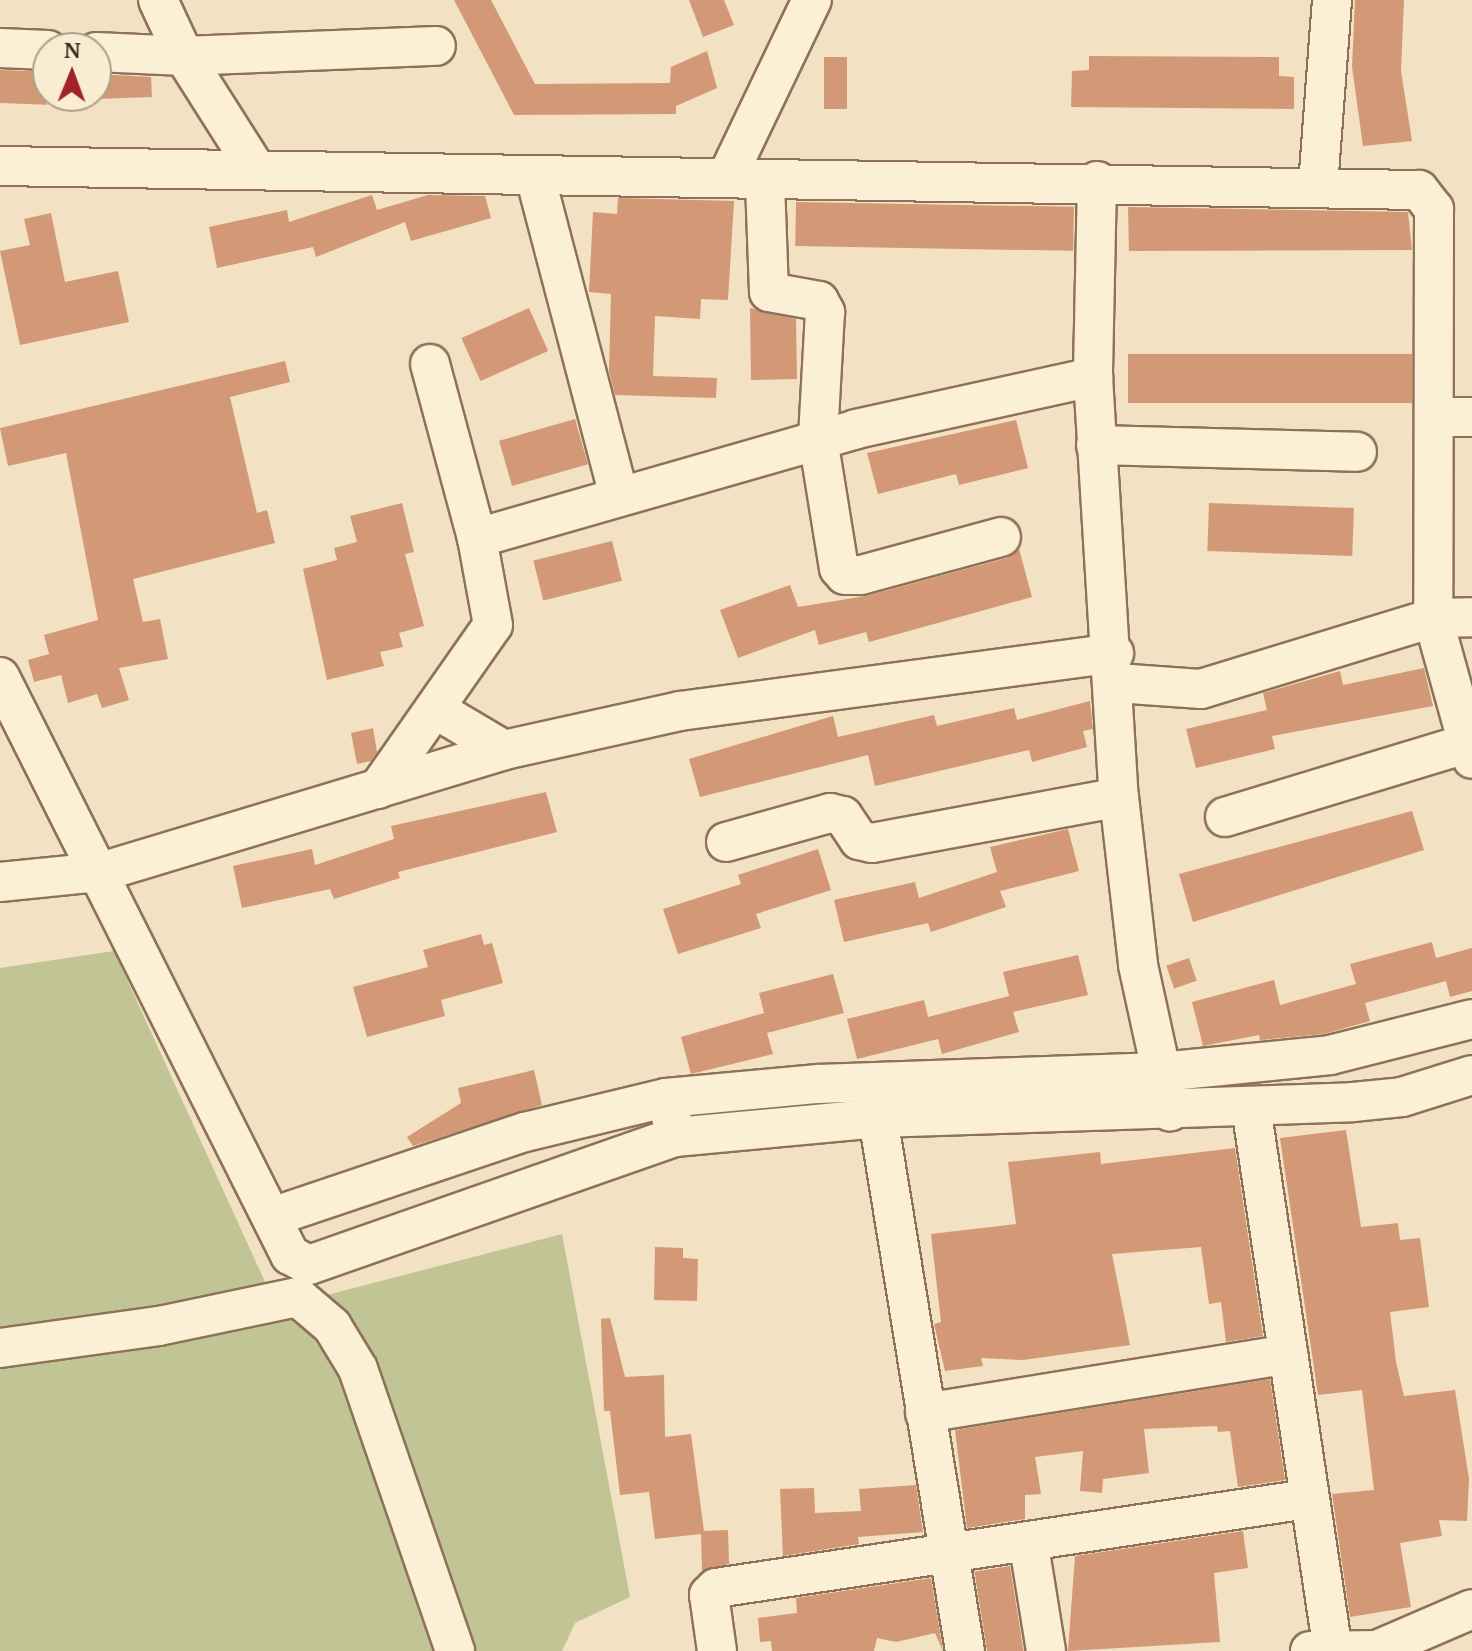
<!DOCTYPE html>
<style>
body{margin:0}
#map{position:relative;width:1472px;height:1651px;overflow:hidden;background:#f2e1c2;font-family:"PT Serif",serif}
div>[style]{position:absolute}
.cemetery>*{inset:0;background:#c1c595}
.building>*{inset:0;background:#d39875;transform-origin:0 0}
.roads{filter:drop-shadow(2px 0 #8d7257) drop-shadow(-2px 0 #8d7257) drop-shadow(0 2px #8d7257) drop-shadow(0 -2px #8d7257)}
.minor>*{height:38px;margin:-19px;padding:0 19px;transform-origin:19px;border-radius:19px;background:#fbefd6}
span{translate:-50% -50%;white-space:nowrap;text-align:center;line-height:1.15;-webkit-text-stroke:6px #f8ecd2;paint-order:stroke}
.north{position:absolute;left:32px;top:32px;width:80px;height:80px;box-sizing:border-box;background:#f8ecd2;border:2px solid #ad9f8a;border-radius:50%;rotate:1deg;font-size:22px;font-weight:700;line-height:32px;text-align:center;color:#3c2b1d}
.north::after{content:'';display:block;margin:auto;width:28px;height:36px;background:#a12229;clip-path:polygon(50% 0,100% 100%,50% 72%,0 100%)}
</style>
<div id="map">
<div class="cemetery">
<div style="clip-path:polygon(114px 951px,277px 1308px,562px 1234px,630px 1597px,575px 1623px,562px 1651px,0 1651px,0 968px)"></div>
</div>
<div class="building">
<div style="clip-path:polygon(454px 0,491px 0,535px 84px,670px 83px,671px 67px,707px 51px,717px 88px,676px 106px,676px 114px,514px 115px)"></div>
<div style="clip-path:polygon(689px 0,724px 0,734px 25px,703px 37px)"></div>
<div style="clip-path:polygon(1355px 0,1404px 0,1401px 71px,1412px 141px,1363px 146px,1352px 67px)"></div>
<div style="clip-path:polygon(1089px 56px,1279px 57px,1279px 76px,1294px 77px,1294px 109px,1071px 107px,1072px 71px,1089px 70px)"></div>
<div style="left:824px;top:57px;width:23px;height:52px"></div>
<div style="left:0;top:70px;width:48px;height:33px;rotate:2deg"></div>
<div style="clip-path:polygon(96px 74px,151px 77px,152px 97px,96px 99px)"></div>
<div style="clip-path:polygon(372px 195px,377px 210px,428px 195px,485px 196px,491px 218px,411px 241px,405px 222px,316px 257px,313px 247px,217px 268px,209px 227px,287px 210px,289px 222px)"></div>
<div style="clip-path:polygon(618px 198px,734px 201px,728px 300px,701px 299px,700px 319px,655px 316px,653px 376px,717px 378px,716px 398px,615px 395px,609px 371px,611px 294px,589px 292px,593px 212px,617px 214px)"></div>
<div style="left:796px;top:202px;width:278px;height:44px;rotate:1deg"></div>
<div style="clip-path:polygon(1128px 207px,1408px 212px,1412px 250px,1129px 251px)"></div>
<div style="clip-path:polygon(51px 213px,65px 282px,118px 271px,129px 322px,20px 345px,0 251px,30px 245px,24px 219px)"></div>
<div style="left:529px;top:308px;width:47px;height:74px;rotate:66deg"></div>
<div style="clip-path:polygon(750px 308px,796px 319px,797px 379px,751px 380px)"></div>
<div style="left:1128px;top:354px;width:284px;height:49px"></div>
<div style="clip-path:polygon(285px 361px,290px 382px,230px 397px,257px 513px,267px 510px,275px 543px,133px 579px,143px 622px,160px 619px,168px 659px,119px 668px,129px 700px,102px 708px,97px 694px,68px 703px,61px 675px,34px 682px,28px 660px,49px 654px,44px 635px,98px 620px,66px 453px,8px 466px,0 428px)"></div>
<div style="left:575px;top:419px;width:47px;height:79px;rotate:74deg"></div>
<div style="clip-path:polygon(1016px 420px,1028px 468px,959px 485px,956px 474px,878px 494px,867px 453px)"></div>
<div style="clip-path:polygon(402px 503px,414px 552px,405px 554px,424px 626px,399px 633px,403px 647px,380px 652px,384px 666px,327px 680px,303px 569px,337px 560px,334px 548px,357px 542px,350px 516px)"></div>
<div style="left:1209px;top:503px;width:145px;height:48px;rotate:2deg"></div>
<div style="left:612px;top:541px;width:41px;height:81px;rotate:76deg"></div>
<div style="clip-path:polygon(1019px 549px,1032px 597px,869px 642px,866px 632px,819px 645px,815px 630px,738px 658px,720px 610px,790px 585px,798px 607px,866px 596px,1007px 558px)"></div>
<div style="clip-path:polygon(1424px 668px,1433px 706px,1272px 736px,1275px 749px,1196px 768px,1186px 729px,1267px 710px,1263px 693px,1340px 671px,1343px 685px)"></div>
<div style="clip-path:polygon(1090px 701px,1093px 729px,1083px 731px,1087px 747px,1032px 762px,1029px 750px,875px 786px,868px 755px,700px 797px,689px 759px,833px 716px,838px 737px,934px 715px,937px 726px,1014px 708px,1017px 720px)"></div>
<div style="clip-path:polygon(373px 728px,377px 752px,371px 761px,357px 764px,351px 733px)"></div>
<div style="clip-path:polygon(546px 792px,557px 832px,398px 872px,400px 878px,334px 899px,330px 889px,242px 908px,233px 866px,312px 849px,315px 865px,394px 839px,391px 826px)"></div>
<div style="clip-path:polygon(1412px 811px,1424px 850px,1193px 922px,1179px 874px)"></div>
<div style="clip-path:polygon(1068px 829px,1079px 871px,1000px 891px,1006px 907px,931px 932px,928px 923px,844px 942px,834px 900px,915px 882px,919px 898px,997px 872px,990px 847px)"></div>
<div style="clip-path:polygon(818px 849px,831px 890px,756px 914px,761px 928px,678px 954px,663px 909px,741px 884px,738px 875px)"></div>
<div style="clip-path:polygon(481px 934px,484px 945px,492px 943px,503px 983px,441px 1000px,445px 1016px,367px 1037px,353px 987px,428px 967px,423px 950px)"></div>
<div style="clip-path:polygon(1432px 942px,1436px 958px,1472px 948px,1472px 991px,1450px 997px,1446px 981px,1365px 1003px,1370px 1021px,1324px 1034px,1260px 1040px,1259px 1035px,1203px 1046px,1192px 1002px,1274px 980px,1280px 1005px,1356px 984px,1350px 964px)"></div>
<div style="clip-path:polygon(1078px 955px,1088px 995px,1013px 1012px,1019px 1032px,942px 1054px,938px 1039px,857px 1059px,847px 1019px,924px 1000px,928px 1017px,1009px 996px,1003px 972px)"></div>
<div style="left:1189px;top:958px;width:24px;height:24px;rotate:71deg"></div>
<div style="clip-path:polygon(833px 974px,844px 1013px,767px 1033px,773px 1054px,691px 1074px,681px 1037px,764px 1013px,759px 993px)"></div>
<div style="clip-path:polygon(534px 1070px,542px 1105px,413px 1146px,407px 1137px,461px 1103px,458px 1088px)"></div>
<div style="clip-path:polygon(1346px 1130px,1361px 1227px,1398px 1223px,1400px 1240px,1420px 1238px,1429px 1307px,1390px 1312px,1396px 1362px,1404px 1396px,1455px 1390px,1469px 1479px,1467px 1521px,1439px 1520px,1442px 1536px,1400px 1543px,1411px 1607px,1350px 1617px,1332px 1494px,1374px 1490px,1362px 1390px,1318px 1395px,1280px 1138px)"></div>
<div style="clip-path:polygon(1235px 1148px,1263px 1336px,1226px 1342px,1221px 1302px,1209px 1304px,1201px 1247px,1112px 1254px,1130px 1345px,1023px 1360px,981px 1358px,983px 1366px,945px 1371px,934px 1324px,941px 1322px,931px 1234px,1016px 1224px,1008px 1162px,1100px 1152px,1101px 1164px)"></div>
<div style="clip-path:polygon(655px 1247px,683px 1248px,683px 1258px,698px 1259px,697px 1301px,654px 1300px)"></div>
<div style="clip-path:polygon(610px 1318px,625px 1377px,664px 1375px,665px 1437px,691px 1434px,704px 1531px,728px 1530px,729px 1564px,702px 1571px,701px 1534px,655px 1539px,649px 1492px,620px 1495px,610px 1411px,604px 1411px,601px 1319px)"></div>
<div style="clip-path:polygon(1270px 1379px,1285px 1480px,1238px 1487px,1230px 1431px,1218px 1432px,1217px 1426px,1144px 1429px,1149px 1473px,1103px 1479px,1102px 1493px,1080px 1491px,1083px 1451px,1035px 1457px,1041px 1494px,1025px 1495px,1025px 1519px,967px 1528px,955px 1430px)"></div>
<div style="clip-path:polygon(916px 1485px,923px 1532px,858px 1537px,859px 1544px,783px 1556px,780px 1489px,814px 1488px,815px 1513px,861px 1511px,859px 1489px)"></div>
<div style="clip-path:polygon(1243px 1531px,1248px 1568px,1214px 1573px,1220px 1642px,1068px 1651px,1075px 1556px)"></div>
<div style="left:1010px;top:1566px;width:86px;height:36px;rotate:81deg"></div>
<div style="clip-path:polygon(931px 1578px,943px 1651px,935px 1633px,896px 1642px,877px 1638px,874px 1651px,772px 1651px,771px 1641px,760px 1642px,758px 1618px,797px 1613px,796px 1598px)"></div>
</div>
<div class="roads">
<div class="minor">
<div style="left:158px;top:0;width:62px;rotate:65.1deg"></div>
<div style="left:184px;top:56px;width:133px;rotate:57.6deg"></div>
<div style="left:0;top:48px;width:48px;rotate:2.4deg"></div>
<div style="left:96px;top:52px;width:88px;rotate:2.6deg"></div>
<div style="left:184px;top:56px;width:252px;rotate:-2.3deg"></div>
<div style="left:0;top:166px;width:1419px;rotate:0.97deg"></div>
<div style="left:1419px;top:190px;width:24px;rotate:52deg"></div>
<div style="left:1434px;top:209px;width:409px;rotate:90.1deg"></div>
<div style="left:1433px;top:618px;width:146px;rotate:74.5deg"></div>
<div style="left:728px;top:175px;width:194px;rotate:-64.4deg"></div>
<div style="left:535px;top:176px;width:327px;rotate:75.3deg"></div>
<div style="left:1097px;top:181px;width:196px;rotate:91.2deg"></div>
<div style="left:1093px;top:377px;width:421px;rotate:86.5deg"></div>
<div style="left:1119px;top:797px;width:169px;rotate:83.5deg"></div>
<div style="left:1138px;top:965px;width:150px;rotate:77.7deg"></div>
<div style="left:765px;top:183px;width:109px;rotate:87.9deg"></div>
<div style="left:769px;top:292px;width:51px;rotate:10.2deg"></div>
<div style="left:819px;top:301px;width:13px;rotate:61deg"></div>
<div style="left:825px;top:312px;width:127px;rotate:93.2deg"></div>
<div style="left:818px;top:439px;width:131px;rotate:80.8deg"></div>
<div style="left:839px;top:568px;width:9px;rotate:49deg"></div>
<div style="left:845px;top:575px;width:16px"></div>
<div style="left:861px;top:575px;width:145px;rotate:-15.2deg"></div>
<div style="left:1318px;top:186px;width:187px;rotate:-85.7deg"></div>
<div style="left:430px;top:364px;width:180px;rotate:74.9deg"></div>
<div style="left:1437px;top:417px;width:35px"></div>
<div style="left:1096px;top:445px;width:261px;rotate:1.5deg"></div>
<div style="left:0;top:677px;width:647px;rotate:63.36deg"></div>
<div style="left:290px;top:1255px;width:21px;rotate:28deg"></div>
<div style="left:309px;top:1265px;width:388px;rotate:-19.3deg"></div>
<div style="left:675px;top:1137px;width:204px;rotate:-5.3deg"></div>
<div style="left:878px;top:1118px;width:475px;rotate:-1.9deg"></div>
<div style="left:1353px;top:1102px;width:49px;rotate:-5.8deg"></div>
<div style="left:1402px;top:1097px;width:73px;rotate:-17.4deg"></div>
<div style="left:1116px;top:683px;width:85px;rotate:4deg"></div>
<div style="left:1201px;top:689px;width:243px;rotate:-17deg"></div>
<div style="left:1433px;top:618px;width:39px;rotate:-1deg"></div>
<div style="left:435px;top:709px;width:80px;rotate:30.7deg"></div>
<div style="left:378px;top:789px;width:200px;rotate:-55deg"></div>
<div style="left:493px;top:625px;width:88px;rotate:-100.4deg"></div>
<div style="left:477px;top:538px;width:394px;rotate:-16deg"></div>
<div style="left:856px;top:429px;width:243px;rotate:-12.4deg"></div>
<div style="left:1225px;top:817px;width:252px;rotate:-16.9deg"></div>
<div style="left:726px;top:842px;width:108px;rotate:-15.6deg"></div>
<div style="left:830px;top:813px;width:13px;rotate:13deg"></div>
<div style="left:843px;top:816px;width:29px;rotate:56deg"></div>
<div style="left:859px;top:840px;width:13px;rotate:13deg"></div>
<div style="left:872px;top:843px;width:251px;rotate:-10.5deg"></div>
<div style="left:0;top:882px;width:101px;rotate:-5.7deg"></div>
<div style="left:101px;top:872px;width:421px;rotate:-16.8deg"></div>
<div style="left:504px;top:750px;width:180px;rotate:-12.5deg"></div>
<div style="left:680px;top:711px;width:438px;rotate:-7.6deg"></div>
<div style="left:666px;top:1098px;width:153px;rotate:-5.3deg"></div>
<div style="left:818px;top:1084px;width:343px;rotate:-2deg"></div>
<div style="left:1161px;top:1072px;width:170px;rotate:-5.7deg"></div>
<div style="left:1330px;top:1055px;width:146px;rotate:-14.2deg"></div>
<div style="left:1251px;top:1107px;width:550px;rotate:81.43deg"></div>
<div style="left:878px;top:1118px;width:540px;rotate:80.73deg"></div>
<div style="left:272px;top:1217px;width:267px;rotate:-18.6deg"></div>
<div style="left:525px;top:1132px;width:145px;rotate:-13.6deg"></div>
<div style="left:666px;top:1098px;width:24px;rotate:75deg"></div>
<div style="left:0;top:1348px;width:161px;rotate:-7.9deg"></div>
<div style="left:159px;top:1326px;width:142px;rotate:-11.8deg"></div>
<div style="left:298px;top:1297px;width:45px;rotate:40.5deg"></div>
<div style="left:332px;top:1326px;width:50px;rotate:58.8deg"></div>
<div style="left:358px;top:1369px;width:298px;rotate:71deg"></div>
<div style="left:925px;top:1413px;width:368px;rotate:-9.2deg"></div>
<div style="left:1029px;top:1546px;width:106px;rotate:80.8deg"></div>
<div style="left:717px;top:1651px;width:57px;rotate:-98.1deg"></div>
<div style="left:709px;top:1595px;width:10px;rotate:-45deg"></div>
<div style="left:716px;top:1588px;width:598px;rotate:-8.56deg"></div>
<div style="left:1310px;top:1651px;width:67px;rotate:-0.9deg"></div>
<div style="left:1377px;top:1650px;width:103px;rotate:-23.3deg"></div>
</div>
</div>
<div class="north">N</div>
</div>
